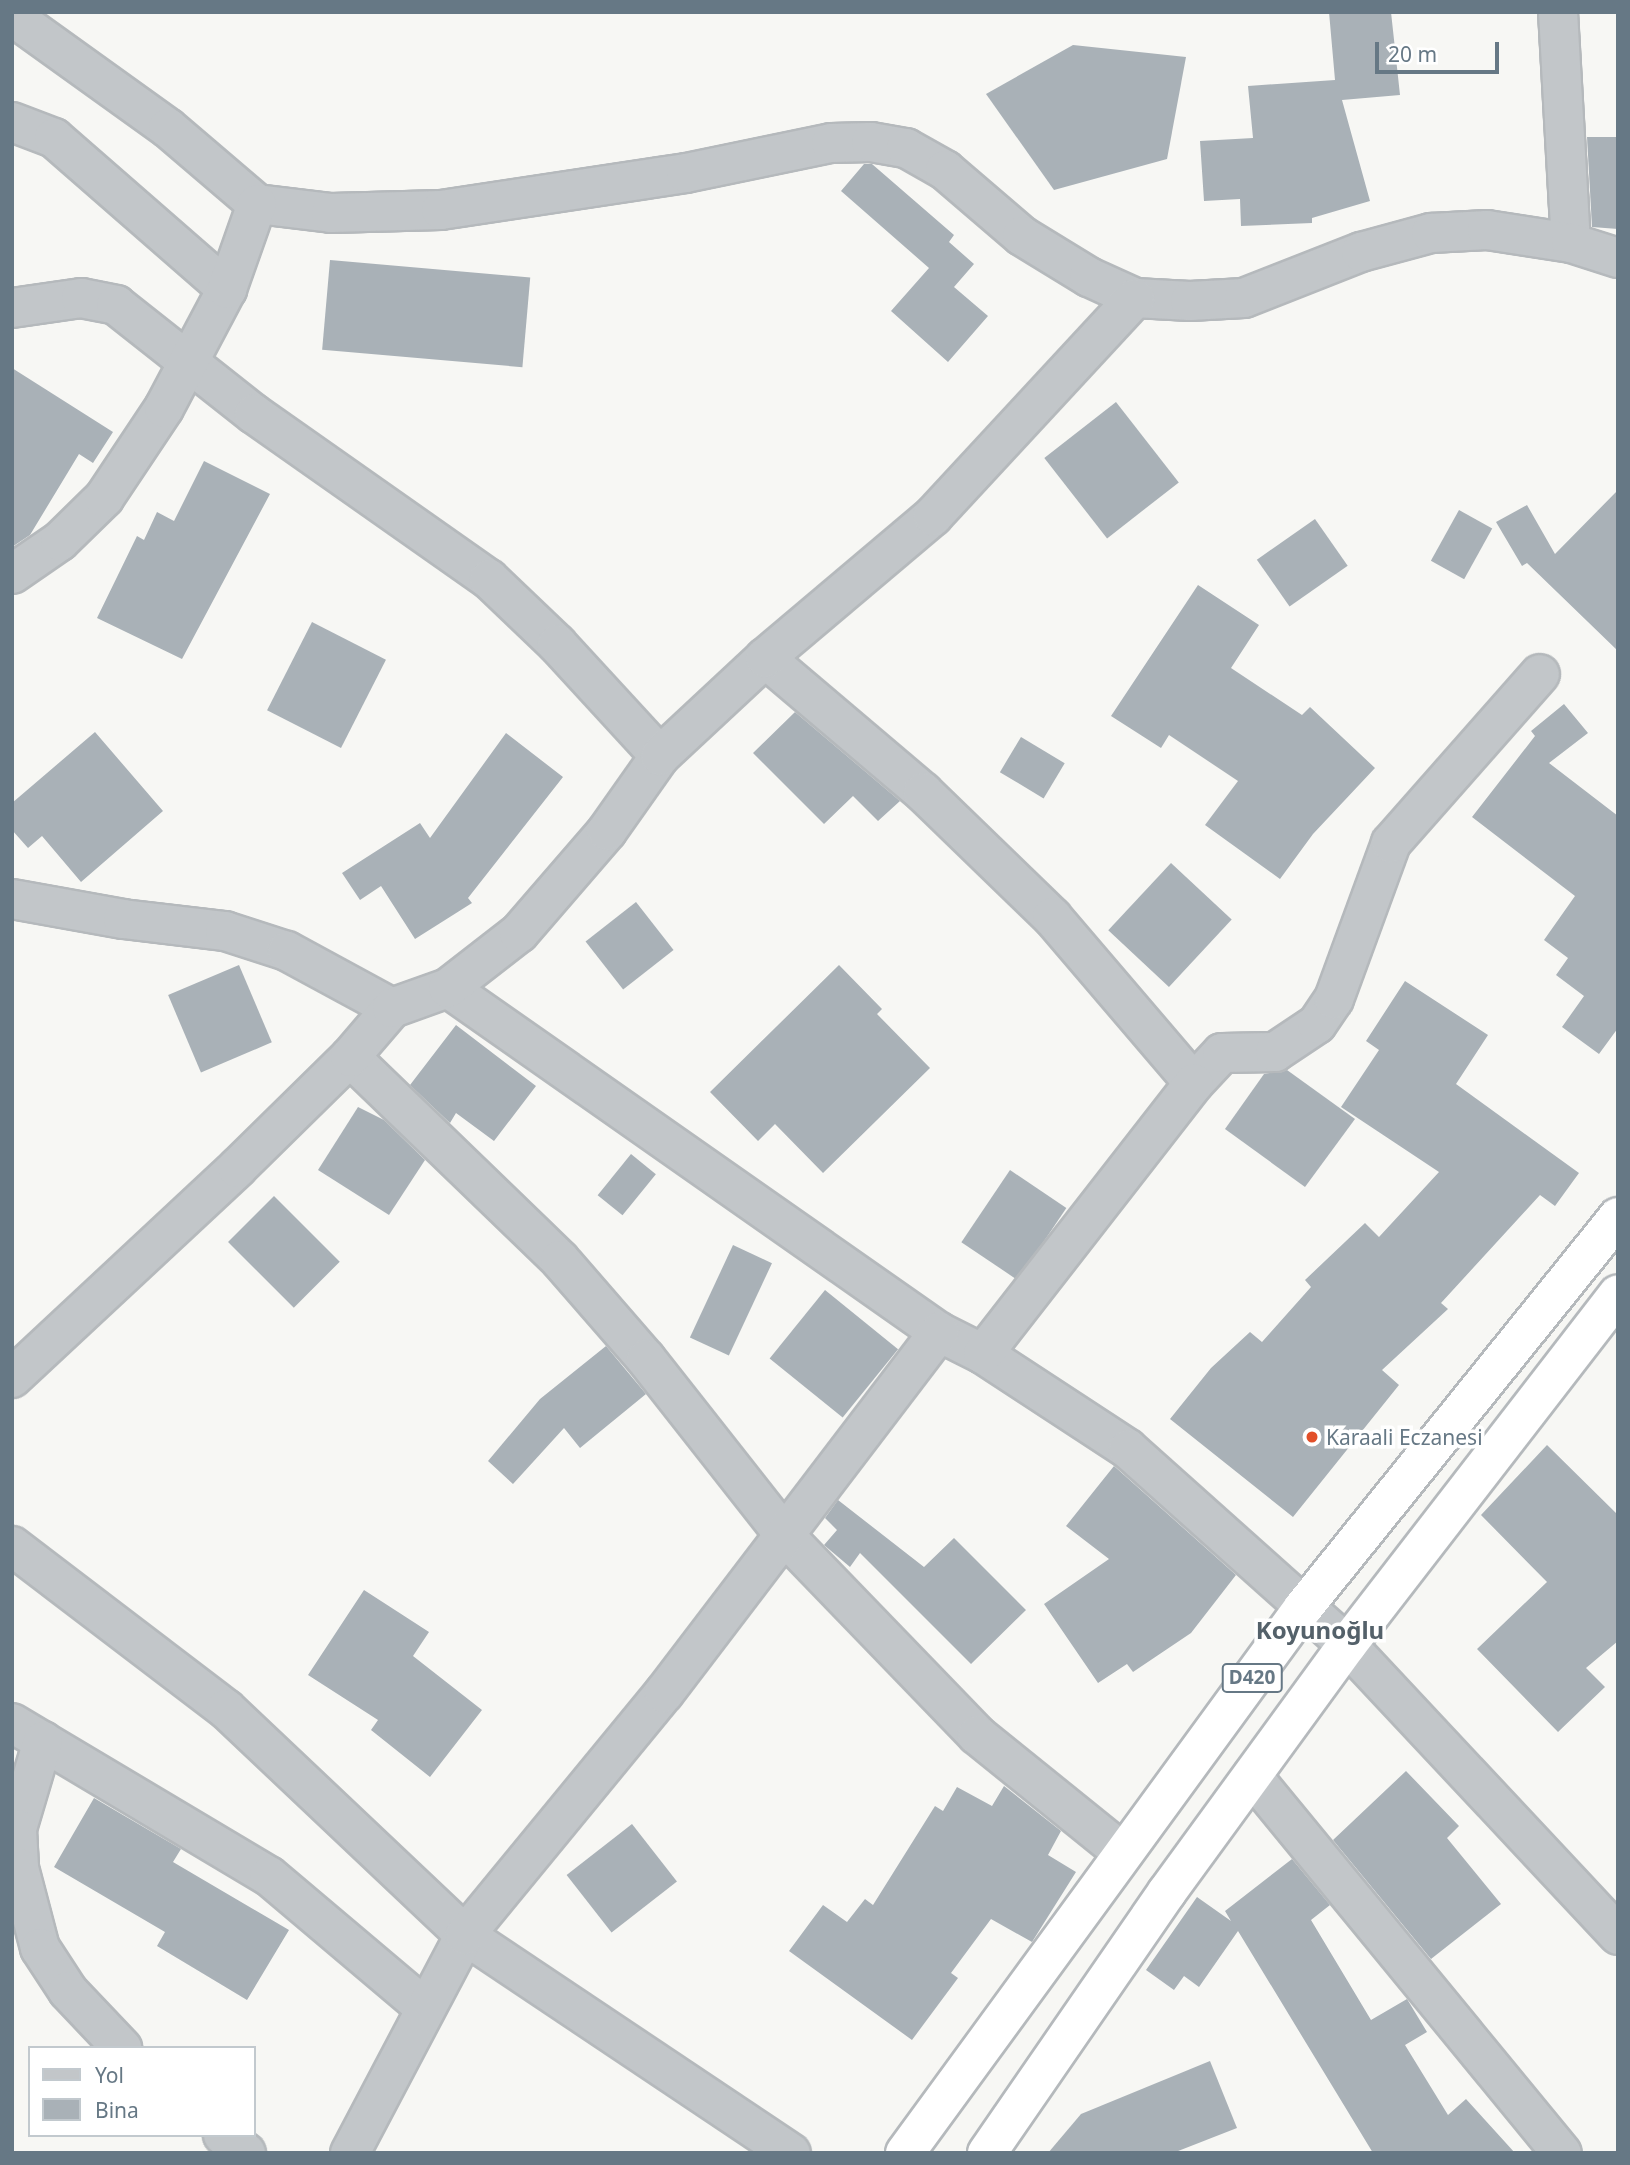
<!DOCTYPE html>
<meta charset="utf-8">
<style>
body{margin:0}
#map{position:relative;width:1630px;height:2165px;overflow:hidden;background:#f7f7f4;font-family:"Noto Sans",sans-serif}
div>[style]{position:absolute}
.building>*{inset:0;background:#a9b1b7;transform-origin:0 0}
.roads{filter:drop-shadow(2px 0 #b5b9bc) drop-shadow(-2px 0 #b5b9bc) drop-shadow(0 2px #b5b9bc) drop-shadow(0 -2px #b5b9bc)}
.minor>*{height:38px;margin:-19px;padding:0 19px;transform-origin:19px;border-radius:19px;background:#c2c6c9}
.highway>*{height:38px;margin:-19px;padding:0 19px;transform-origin:19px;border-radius:19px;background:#fff}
.dots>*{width:19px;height:19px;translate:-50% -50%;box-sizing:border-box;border:4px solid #fff;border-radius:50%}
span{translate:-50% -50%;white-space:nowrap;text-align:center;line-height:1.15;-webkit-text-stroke:7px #fff;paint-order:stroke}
.shield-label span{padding:2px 5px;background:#fff;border:2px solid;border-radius:5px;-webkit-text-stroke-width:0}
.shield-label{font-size:19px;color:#667885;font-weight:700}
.poi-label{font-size:21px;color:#667885}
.left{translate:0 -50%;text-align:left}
.quarter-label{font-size:24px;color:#54616a;font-weight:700}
.frame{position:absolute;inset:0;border:14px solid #667885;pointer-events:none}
.legend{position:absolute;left:28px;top:2046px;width:228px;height:91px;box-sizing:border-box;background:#fff;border:2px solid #c2c9ce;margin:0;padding:9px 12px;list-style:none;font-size:21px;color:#667885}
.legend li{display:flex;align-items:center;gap:14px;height:35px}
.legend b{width:35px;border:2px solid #c2c9ce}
.scale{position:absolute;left:1375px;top:42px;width:124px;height:32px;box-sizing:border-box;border:4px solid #667885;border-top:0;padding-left:9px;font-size:21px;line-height:24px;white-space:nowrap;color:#667885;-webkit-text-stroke:5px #fff;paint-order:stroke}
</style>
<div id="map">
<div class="building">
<div style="clip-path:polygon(1329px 12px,1391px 12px,1400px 95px,1342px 100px,1370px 201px,1312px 218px,1312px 223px,1241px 226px,1240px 199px,1204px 201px,1200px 141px,1253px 138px,1248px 86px,1335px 80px)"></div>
<div style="clip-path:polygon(1073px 45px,1186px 57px,1167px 159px,1054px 190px,986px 94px)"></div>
<div style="clip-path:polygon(1587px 137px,1618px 137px,1618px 229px,1592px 227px)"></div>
<div style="clip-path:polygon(864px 164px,872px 164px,954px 235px,949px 242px,974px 264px,954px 287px,988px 316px,948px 362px,891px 311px,929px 268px,841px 191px)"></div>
<div style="left:330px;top:260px;width:201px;height:90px;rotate:5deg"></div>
<div style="clip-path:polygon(12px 368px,113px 432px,93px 463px,79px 454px,30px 535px,12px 547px)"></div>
<div style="left:1116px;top:402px;width:102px;height:91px;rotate:52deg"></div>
<div style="clip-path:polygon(204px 461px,270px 494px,182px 659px,97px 618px,137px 536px,144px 540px,157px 512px,174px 521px)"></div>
<div style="clip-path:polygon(1618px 490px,1618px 651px,1527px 563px,1522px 566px,1496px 522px,1527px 505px,1555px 554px)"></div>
<div style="left:1459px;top:510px;width:38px;height:58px;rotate:29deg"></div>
<div style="left:1315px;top:519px;width:57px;height:71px;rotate:55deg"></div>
<div style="clip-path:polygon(1198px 585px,1259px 625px,1231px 668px,1302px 715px,1310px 707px,1375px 768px,1313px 834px,1280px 879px,1205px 825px,1238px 781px,1169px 735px,1161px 748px,1111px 716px)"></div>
<div style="left:312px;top:622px;width:83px;height:99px;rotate:27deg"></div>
<div style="clip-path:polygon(1564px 704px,1588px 733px,1549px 763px,1618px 816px,1618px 1028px,1599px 1054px,1562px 1027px,1584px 996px,1556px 975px,1568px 958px,1544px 940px,1575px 896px,1472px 817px,1535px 736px,1531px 731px)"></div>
<div style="clip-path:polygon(795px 712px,900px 801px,878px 821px,853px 796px,824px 824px,753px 753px)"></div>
<div style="clip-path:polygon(95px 732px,163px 811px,81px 882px,42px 836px,28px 848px,12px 830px,12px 803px)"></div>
<div style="clip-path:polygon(506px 733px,563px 777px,468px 898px,472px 903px,415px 939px,381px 886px,360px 900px,342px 873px,420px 823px,430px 838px)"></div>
<div style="left:1021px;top:737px;width:51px;height:41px;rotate:31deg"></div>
<div style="left:1171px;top:863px;width:83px;height:92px;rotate:43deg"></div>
<div style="left:636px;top:902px;width:61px;height:64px;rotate:52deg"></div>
<div style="left:239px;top:965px;width:84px;height:77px;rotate:67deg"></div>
<div style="clip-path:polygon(839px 965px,882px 1009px,877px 1014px,930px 1068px,823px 1173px,775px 1124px,758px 1141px,710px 1092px)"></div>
<div style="clip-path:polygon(1405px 981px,1488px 1035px,1456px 1084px,1579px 1173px,1555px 1206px,1540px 1195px,1441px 1303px,1448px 1309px,1382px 1370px,1399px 1385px,1293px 1517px,1170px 1419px,1211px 1368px,1250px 1332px,1262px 1342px,1311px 1287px,1305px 1280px,1365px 1223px,1379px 1237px,1439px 1172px,1341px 1107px,1379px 1050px,1366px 1041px)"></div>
<div style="clip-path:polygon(456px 1025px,536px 1086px,494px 1141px,456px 1113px,450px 1123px,410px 1085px)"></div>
<div style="clip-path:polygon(1287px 1070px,1355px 1119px,1305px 1187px,1225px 1129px,1264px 1074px)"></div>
<div style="clip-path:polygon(358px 1107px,384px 1120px,425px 1160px,389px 1215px,318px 1170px)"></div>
<div style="left:631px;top:1154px;width:32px;height:53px;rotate:39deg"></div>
<div style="left:1010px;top:1170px;width:68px;height:87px;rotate:34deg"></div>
<div style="left:274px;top:1196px;width:93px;height:65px;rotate:45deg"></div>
<div style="left:733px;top:1245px;width:43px;height:102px;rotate:25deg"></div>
<div style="left:825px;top:1290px;width:94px;height:88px;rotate:39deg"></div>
<div style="clip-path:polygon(606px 1346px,646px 1394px,580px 1448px,564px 1428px,513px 1484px,488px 1461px,540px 1399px)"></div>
<div style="clip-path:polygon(1547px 1445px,1618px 1515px,1618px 1641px,1586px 1668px,1605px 1687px,1558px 1732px,1477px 1649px,1547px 1582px,1481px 1515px)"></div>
<div style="clip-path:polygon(1114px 1466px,1236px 1575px,1191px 1633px,1133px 1672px,1127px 1664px,1098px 1683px,1044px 1604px,1109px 1559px,1066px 1526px)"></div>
<div style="clip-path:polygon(838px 1500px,924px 1567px,954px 1538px,1026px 1610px,971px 1664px,860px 1553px,850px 1567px,824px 1545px,837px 1530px,825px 1518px)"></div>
<div style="clip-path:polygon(364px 1590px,429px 1632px,413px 1656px,482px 1710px,430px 1777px,371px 1730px,378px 1720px,308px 1675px)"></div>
<div style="clip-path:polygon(1406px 1771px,1459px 1826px,1447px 1838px,1501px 1904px,1431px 1959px,1333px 1840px)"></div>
<div style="clip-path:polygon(1004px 1786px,1061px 1831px,1048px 1855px,1076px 1872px,1032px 1942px,991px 1919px,951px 1973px,958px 1978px,912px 2040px,789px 1951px,823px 1905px,847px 1922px,865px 1899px,873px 1905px,935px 1806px,943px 1811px,957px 1787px,992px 1806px)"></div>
<div style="clip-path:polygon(94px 1798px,181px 1849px,173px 1862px,289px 1930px,247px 2000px,157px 1946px,165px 1932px,54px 1867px)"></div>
<div style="left:632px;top:1824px;width:73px;height:83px;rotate:52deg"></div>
<div style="clip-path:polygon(1292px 1859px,1330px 1905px,1311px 1920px,1371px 2020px,1407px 1999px,1427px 2032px,1405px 2045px,1448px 2115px,1466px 2099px,1515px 2153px,1373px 2153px,1238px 1931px,1199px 1987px,1184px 1976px,1174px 1990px,1146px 1970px,1197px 1897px,1231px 1921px,1225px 1911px)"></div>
<div style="clip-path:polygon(1210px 2061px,1237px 2128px,1173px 2153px,1048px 2153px,1081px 2114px)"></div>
</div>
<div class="roads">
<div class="minor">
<div style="left:1558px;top:12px;width:231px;rotate:86.8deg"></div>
<div style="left:12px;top:16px;width:192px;rotate:35.7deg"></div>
<div style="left:168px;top:128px;width:117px;rotate:40.5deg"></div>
<div style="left:257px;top:204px;width:75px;rotate:6.9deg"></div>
<div style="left:331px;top:213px;width:110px;rotate:-1.6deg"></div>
<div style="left:441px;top:210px;width:248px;rotate:-8.6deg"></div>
<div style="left:686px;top:173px;width:148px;rotate:-11.7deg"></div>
<div style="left:831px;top:143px;width:40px;rotate:-1.4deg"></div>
<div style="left:871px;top:142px;width:36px;rotate:10deg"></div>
<div style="left:906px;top:148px;width:45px;rotate:29.4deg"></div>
<div style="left:945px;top:170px;width:101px;rotate:40.6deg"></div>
<div style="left:1022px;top:236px;width:79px;rotate:31.5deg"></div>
<div style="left:1089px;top:277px;width:51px;rotate:24.5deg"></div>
<div style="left:1135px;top:298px;width:55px;rotate:3.1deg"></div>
<div style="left:1190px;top:301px;width:54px;rotate:-3.2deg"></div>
<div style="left:1244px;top:298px;width:126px;rotate:-21.5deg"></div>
<div style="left:1361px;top:252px;width:73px;rotate:-15.2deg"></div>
<div style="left:1431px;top:233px;width:56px;rotate:-3.1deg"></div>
<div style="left:1487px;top:230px;width:85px;rotate:8.8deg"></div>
<div style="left:1571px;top:243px;width:49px;rotate:17.7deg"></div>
<div style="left:12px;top:122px;width:45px;rotate:20.9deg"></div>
<div style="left:54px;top:138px;width:230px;rotate:41.1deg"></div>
<div style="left:12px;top:308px;width:70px;rotate:-8.2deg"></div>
<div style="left:81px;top:298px;width:36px;rotate:11deg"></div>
<div style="left:116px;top:305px;width:176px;rotate:38.3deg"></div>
<div style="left:254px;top:414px;width:287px;rotate:35.1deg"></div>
<div style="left:489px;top:579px;width:94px;rotate:43.7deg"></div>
<div style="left:557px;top:644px;width:152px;rotate:47.4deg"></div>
<div style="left:12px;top:574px;width:58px;rotate:-34.5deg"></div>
<div style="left:60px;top:541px;width:62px;rotate:-44.3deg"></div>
<div style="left:104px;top:498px;width:108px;rotate:-56.3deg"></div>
<div style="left:164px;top:408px;width:135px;rotate:-62.1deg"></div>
<div style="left:227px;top:289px;width:90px;rotate:-70.6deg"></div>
<div style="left:765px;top:658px;width:207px;rotate:40.3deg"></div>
<div style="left:923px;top:792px;width:180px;rotate:44.1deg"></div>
<div style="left:1052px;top:917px;width:218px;rotate:49.5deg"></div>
<div style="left:1194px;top:1083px;width:41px;rotate:-47deg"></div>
<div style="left:1222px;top:1053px;width:53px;rotate:-1.1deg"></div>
<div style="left:1275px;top:1052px;width:50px;rotate:-33.7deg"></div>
<div style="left:1317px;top:1024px;width:30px;rotate:-56deg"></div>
<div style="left:1334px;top:999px;width:166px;rotate:-69.9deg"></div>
<div style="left:1391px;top:843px;width:225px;rotate:-48.6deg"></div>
<div style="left:12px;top:899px;width:113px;rotate:10.2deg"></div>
<div style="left:123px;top:919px;width:103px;rotate:6.7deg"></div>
<div style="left:225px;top:931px;width:65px;rotate:17.9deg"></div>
<div style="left:287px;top:951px;width:119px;rotate:28.5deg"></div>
<div style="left:448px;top:988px;width:600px;rotate:35.02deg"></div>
<div style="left:939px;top:1332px;width:49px;rotate:26.6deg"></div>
<div style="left:983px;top:1354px;width:173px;rotate:33.2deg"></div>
<div style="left:1128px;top:1449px;width:294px;rotate:41.8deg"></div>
<div style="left:1347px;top:1645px;width:397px;rotate:46.9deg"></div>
<div style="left:350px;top:1057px;width:292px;rotate:44deg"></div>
<div style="left:560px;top:1260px;width:131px;rotate:49deg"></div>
<div style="left:646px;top:1359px;width:226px;rotate:51.8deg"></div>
<div style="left:786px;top:1537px;width:275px;rotate:46deg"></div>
<div style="left:977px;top:1735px;width:188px;rotate:38.9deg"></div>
<div style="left:983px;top:1354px;width:343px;rotate:-52.1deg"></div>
<div style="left:12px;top:1378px;width:308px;rotate:-43deg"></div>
<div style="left:237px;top:1168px;width:158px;rotate:-44.5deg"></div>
<div style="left:350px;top:1057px;width:65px;rotate:-49.4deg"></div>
<div style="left:392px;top:1008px;width:59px;rotate:-19.7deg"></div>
<div style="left:448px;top:988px;width:90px;rotate:-37.8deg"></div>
<div style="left:519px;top:933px;width:135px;rotate:-49.2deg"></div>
<div style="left:607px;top:831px;width:92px;rotate:-54.8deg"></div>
<div style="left:660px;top:756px;width:144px;rotate:-43deg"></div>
<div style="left:765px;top:658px;width:220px;rotate:-40.2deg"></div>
<div style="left:933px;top:516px;width:297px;rotate:-47.2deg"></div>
<div style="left:12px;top:1546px;width:269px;rotate:37.3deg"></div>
<div style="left:226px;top:1709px;width:329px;rotate:43.4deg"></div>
<div style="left:465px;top:1935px;width:392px;rotate:33.8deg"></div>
<div style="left:12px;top:1723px;width:299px;rotate:30.8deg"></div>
<div style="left:269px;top:1876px;width:203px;rotate:40.2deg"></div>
<div style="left:43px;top:1741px;width:92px;rotate:106.5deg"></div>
<div style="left:17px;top:1829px;width:39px;rotate:87deg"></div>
<div style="left:19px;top:1868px;width:83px;rotate:75.3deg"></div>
<div style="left:40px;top:1948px;width:51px;rotate:56.9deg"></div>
<div style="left:68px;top:1991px;width:79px;rotate:46.5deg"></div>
<div style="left:1252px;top:1776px;width:488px;rotate:50.6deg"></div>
<div style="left:223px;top:2135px;width:29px;rotate:38deg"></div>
<div style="left:350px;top:2153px;width:246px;rotate:-62.2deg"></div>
<div style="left:465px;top:1935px;width:313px;rotate:-50.6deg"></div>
<div style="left:664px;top:1693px;width:454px;rotate:-52.7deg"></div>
</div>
<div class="highway">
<div style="left:905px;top:2153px;width:675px;rotate:-53.86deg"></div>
<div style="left:1303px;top:1608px;width:502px;rotate:-51.14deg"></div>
<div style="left:987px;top:2153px;width:317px;rotate:-55.4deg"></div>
<div style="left:1167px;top:1892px;width:306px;rotate:-53.9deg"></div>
<div style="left:1347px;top:1645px;width:443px;rotate:-52.3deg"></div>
</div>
</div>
<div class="dots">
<div style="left:1312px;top:1437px;background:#e24f29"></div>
</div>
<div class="shield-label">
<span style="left:1252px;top:1678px">D420</span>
</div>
<div class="poi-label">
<span class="left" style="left:1326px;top:1437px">Karaali Eczanesi</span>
</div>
<div class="quarter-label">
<span style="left:1320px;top:1630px">Koyunoğlu</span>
</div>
<div class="frame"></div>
<ul class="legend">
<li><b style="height:9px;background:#c2c6c9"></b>Yol</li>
<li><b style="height:19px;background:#a9b1b7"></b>Bina</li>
</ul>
<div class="scale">20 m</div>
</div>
